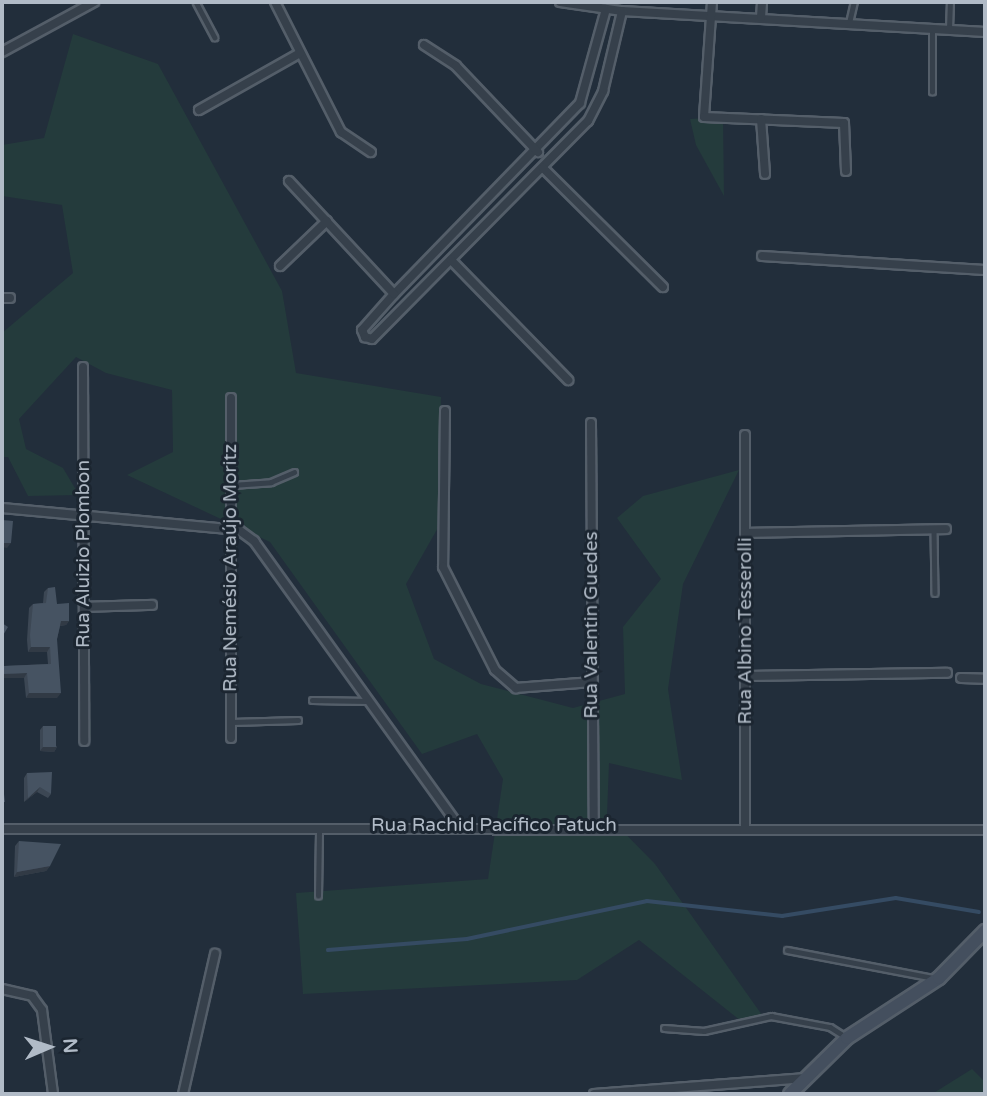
<!DOCTYPE html>
<meta charset="utf-8">
<style>
body{margin:0}
#map{position:relative;width:987px;height:1096px;overflow:hidden;background:#222e3b;font-family:"Varela Round",sans-serif}
div>[style]{position:absolute}
.green>*{inset:0;background:#243b3c}
.stream>*{height:3.5px;margin:-1.75px;padding:0 1.75px;transform-origin:1.75px;border-radius:1.75px;background:#354b63}
.roads{filter:drop-shadow(2px 0 #545e69) drop-shadow(-2px 0 #545e69) drop-shadow(0 2px #545e69) drop-shadow(0 -2px #545e69)}
.lane>*{height:4.5px;margin:-2.25px;padding:0 2.25px;transform-origin:2.25px;border-radius:2.25px;background:#36404b}
.street>*{height:8px;margin:-4px;padding:0 4px;transform-origin:4px;border-radius:4px;background:#36404b}
.secondary>*{height:12px;margin:-6px;padding:0 6px;transform-origin:6px;border-radius:6px;background:#444f5e}
.wall>*{inset:0;background:#3c4754}
.shaded-wall>*{inset:0;background:#313a45}
.building>*{inset:0;background:#465362;transform-origin:0 0}
span{translate:-50% -50%;white-space:nowrap;text-align:center;line-height:1.15;-webkit-text-stroke:6px #1b2530;paint-order:stroke}
.street-label{font-size:19px;color:#b1bbc7}
.frame{position:absolute;inset:0;border:4px solid #b1bbc7;pointer-events:none}
.north{position:absolute;left:14px;top:1012px;width:70px;height:70px;-webkit-text-stroke:5px #1b2530;paint-order:stroke;rotate:87deg;font-size:19px;font-weight:700;line-height:28px;text-align:center;color:#b1bbc7}
.north::after{content:'';display:block;margin:auto;width:24px;height:32px;background:#b1bbc7;clip-path:polygon(50% 0,100% 100%,50% 72%,0 100%)}
</style>
<div id="map">
<div class="green">
<div style="clip-path:polygon(73px 34px,158px 64px,282px 291px,296px 373px,441px 397px,439px 526px,406px 584px,434px 659px,481px 684px,573px 708px,625px 694px,623px 627px,661px 579px,617px 518px,643px 496px,739px 470px,683px 584px,668px 689px,682px 780px,609px 763px,607px 815px,655px 864px,762px 1015px,741px 1021px,639px 940px,577px 980px,303px 994px,296px 893px,488px 879px,503px 779px,477px 734px,422px 754px,270px 542px,127px 475px,173px 452px,172px 390px,106px 373px,76px 357px,19px 419px,26px 449px,63px 468px,79px 495px,28px 496px,8px 457px,2px 457px,2px 333px,73px 273px,62px 205px,2px 196px,2px 145px,44px 138px)"></div>
<div style="clip-path:polygon(723px 117px,724px 196px,696px 145px,690px 119px)"></div>
<div style="clip-path:polygon(972px 1069px,985px 1082px,985px 1094px,932px 1094px)"></div>
</div>
<div class="stream">
<div style="left:328px;top:950px;width:139px;rotate:-4.5deg"></div>
<div style="left:467px;top:939px;width:184px;rotate:-11.9deg"></div>
<div style="left:647px;top:901px;width:136px;rotate:6.3deg"></div>
<div style="left:782px;top:916px;width:115px;rotate:-9deg"></div>
<div style="left:896px;top:898px;width:84px;rotate:9.6deg"></div>
</div>
<div class="roads">
<div class="lane">
<div style="left:196px;top:2px;width:40px;rotate:62deg"></div>
<div style="left:849px;top:23px;width:22px;rotate:-77deg"></div>
<div style="left:949px;top:29px;width:27px;rotate:-88deg"></div>
<div style="left:932px;top:92px;width:64px;rotate:-90deg"></div>
<div style="left:232px;top:485px;width:39px;rotate:-4deg"></div>
<div style="left:271px;top:482px;width:25px;rotate:-23deg"></div>
<div style="left:934px;top:530px;width:63px;rotate:89.1deg"></div>
<div style="left:312px;top:700px;width:55px;rotate:1deg"></div>
<div style="left:232px;top:722px;width:66px;rotate:-1.7deg"></div>
<div style="left:318px;top:896px;width:67px;rotate:-89.1deg"></div>
<div style="left:787px;top:950px;width:150px;rotate:10.8deg"></div>
<div style="left:664px;top:1028px;width:40px;rotate:4.3deg"></div>
<div style="left:704px;top:1031px;width:69px;rotate:-12.6deg"></div>
<div style="left:771px;top:1016px;width:60px;rotate:10.6deg"></div>
<div style="left:830px;top:1027px;width:19px;rotate:32deg"></div>
</div>
<div class="street">
<div style="left:275px;top:2px;width:146px;rotate:63.1deg"></div>
<div style="left:341px;top:132px;width:36px;rotate:34deg"></div>
<div style="left:560px;top:2px;width:63px;rotate:8.3deg"></div>
<div style="left:622px;top:11px;width:364px;rotate:3.3deg"></div>
<div style="left:712px;top:2px;width:115px;rotate:94deg"></div>
<div style="left:704px;top:117px;width:140px;rotate:2.5deg"></div>
<div style="left:844px;top:123px;width:48px;rotate:87.6deg"></div>
<div style="left:606px;top:9px;width:98px;rotate:105.5deg"></div>
<div style="left:580px;top:103px;width:267px;rotate:134.2deg"></div>
<div style="left:394px;top:294px;width:48px;rotate:131.6deg"></div>
<div style="left:362px;top:330px;width:8px;rotate:67deg"></div>
<div style="left:365px;top:337px;width:7px;rotate:16deg"></div>
<div style="left:372px;top:339px;width:307px;rotate:-45.3deg"></div>
<div style="left:588px;top:121px;width:34px;rotate:-63deg"></div>
<div style="left:603px;top:91px;width:82px;rotate:-76.6deg"></div>
<div style="left:761px;top:17px;width:15px;rotate:-86deg"></div>
<div style="left:424px;top:45px;width:38px;rotate:33deg"></div>
<div style="left:456px;top:66px;width:119px;rotate:46.4deg"></div>
<div style="left:2px;top:52px;width:105px;rotate:-28.5deg"></div>
<div style="left:199px;top:110px;width:116px;rotate:-29.4deg"></div>
<div style="left:761px;top:119px;width:55px;rotate:85.8deg"></div>
<div style="left:543px;top:168px;width:169px;rotate:44.8deg"></div>
<div style="left:289px;top:181px;width:154px;rotate:47.1deg"></div>
<div style="left:762px;top:256px;width:223px;rotate:3.6deg"></div>
<div style="left:451px;top:260px;width:168px;rotate:45.7deg"></div>
<div style="left:280px;top:266px;width:65px;rotate:-43.8deg"></div>
<div style="left:2px;top:298px;width:8px"></div>
<div style="left:83px;top:367px;width:374px;rotate:89.8deg"></div>
<div style="left:445px;top:411px;width:156px;rotate:90.7deg"></div>
<div style="left:443px;top:567px;width:115px;rotate:63.2deg"></div>
<div style="left:495px;top:670px;width:28px;rotate:41deg"></div>
<div style="left:516px;top:688px;width:76px;rotate:-4.5deg"></div>
<div style="left:591px;top:423px;width:403px;rotate:89.6deg"></div>
<div style="left:745px;top:435px;width:392px;rotate:90deg"></div>
<div style="left:2px;top:508px;width:238px;rotate:5.3deg"></div>
<div style="left:239px;top:530px;width:19px;rotate:36deg"></div>
<div style="left:254px;top:541px;width:350px;rotate:54.3deg"></div>
<div style="left:746px;top:533px;width:200px;rotate:-1.1deg"></div>
<div style="left:84px;top:607px;width:68px;rotate:-1.7deg"></div>
<div style="left:747px;top:676px;width:200px;rotate:-0.9deg"></div>
<div style="left:961px;top:678px;width:24px;rotate:2deg"></div>
<div style="left:231px;top:738px;width:340px;rotate:-90deg"></div>
<div style="left:2px;top:829px;width:983px;rotate:0.06deg"></div>
<div style="left:2px;top:989px;width:31px;rotate:13deg"></div>
<div style="left:32px;top:996px;width:17px;rotate:54deg"></div>
<div style="left:42px;top:1010px;width:85px;rotate:82.5deg"></div>
<div style="left:183px;top:1094px;width:144px;rotate:-77.1deg"></div>
<div style="left:594px;top:1094px;width:213px;rotate:-4.3deg"></div>
</div>
<div class="secondary">
<div style="left:790px;top:1094px;width:80px;rotate:-44.5deg"></div>
<div style="left:847px;top:1038px;width:110px;rotate:-33.1deg"></div>
<div style="left:939px;top:978px;width:66px;rotate:-45.6deg"></div>
</div>
</div>
<div class="wall">
<div style="clip-path:polygon(48px 588px,57px 604px,69px 621px,66px 625px,60px 626px,57px 639px,57px 698px,26px 698px,24px 678px,2px 678px,2px 664px,4px 666px,48px 664px,47px 652px,28px 652px,27px 640px,29px 608px,33px 604px,43px 603px,44px 592px)"></div>
<div style="clip-path:polygon(43px 726px,57px 747px,54px 752px,40px 751px,40px 730px)"></div>
<div style="clip-path:polygon(27px 773px,51px 794px,48px 798px,37px 792px,24px 802px,24px 778px)"></div>
<div style="clip-path:polygon(19px 841px,50px 866px,46px 871px,14px 877px,15px 846px)"></div>
</div>
<div class="shaded-wall">
<div style="clip-path:polygon(2px 543px,11px 543px,7px 548px,2px 547px)"></div>
<div style="clip-path:polygon(61px 621px,69px 621px,66px 625px,58px 626px)"></div>
<div style="clip-path:polygon(31px 647px,50px 647px,47px 652px,28px 652px)"></div>
<div style="clip-path:polygon(27px 673px,24px 678px,2px 678px,2px 674px)"></div>
<div style="clip-path:polygon(29px 693px,61px 693px,57px 698px,26px 698px)"></div>
<div style="clip-path:polygon(43px 747px,57px 747px,54px 752px,40px 751px)"></div>
<div style="clip-path:polygon(40px 787px,37px 792px,24px 802px,28px 798px)"></div>
<div style="clip-path:polygon(50px 866px,46px 871px,14px 877px,17px 872px)"></div>
</div>
<div class="building">
<div style="clip-path:polygon(2px 520px,13px 521px,11px 543px,2px 543px)"></div>
<div style="clip-path:polygon(55px 587px,57px 604px,69px 603px,69px 621px,61px 621px,57px 639px,61px 693px,29px 693px,27px 673px,2px 674px,2px 675px,2px 664px,4px 666px,51px 664px,50px 647px,31px 647px,30px 635px,33px 604px,46px 603px,48px 588px)"></div>
<div style="clip-path:polygon(2px 623px,8px 627px,2px 637px)"></div>
<div style="left:43px;top:726px;width:13px;height:21px"></div>
<div style="left:2px;top:747px;width:2px;height:11px"></div>
<div style="clip-path:polygon(52px 772px,51px 794px,40px 787px,28px 798px,27px 773px)"></div>
<div style="clip-path:polygon(2px 778px,5px 802px,2px 802px)"></div>
<div style="clip-path:polygon(19px 841px,61px 844px,50px 866px,17px 872px)"></div>
</div>
<div class="street-label">
<span style="left:84px;top:554px;rotate:-90deg">Rua Aluizio Plombon</span>
<span style="left:231px;top:568px;rotate:-90deg">Rua Nemésio Araújo Moritz</span>
<span style="left:592px;top:625px;rotate:-90deg">Rua Valentin Guedes</span>
<span style="left:746px;top:631px;rotate:-90deg">Rua Albino Tesserolli</span>
<span style="left:494px;top:826px">Rua Rachid Pacífico Fatuch</span>
</div>
<div class="frame"></div>
<div class="north">N</div>
</div>
